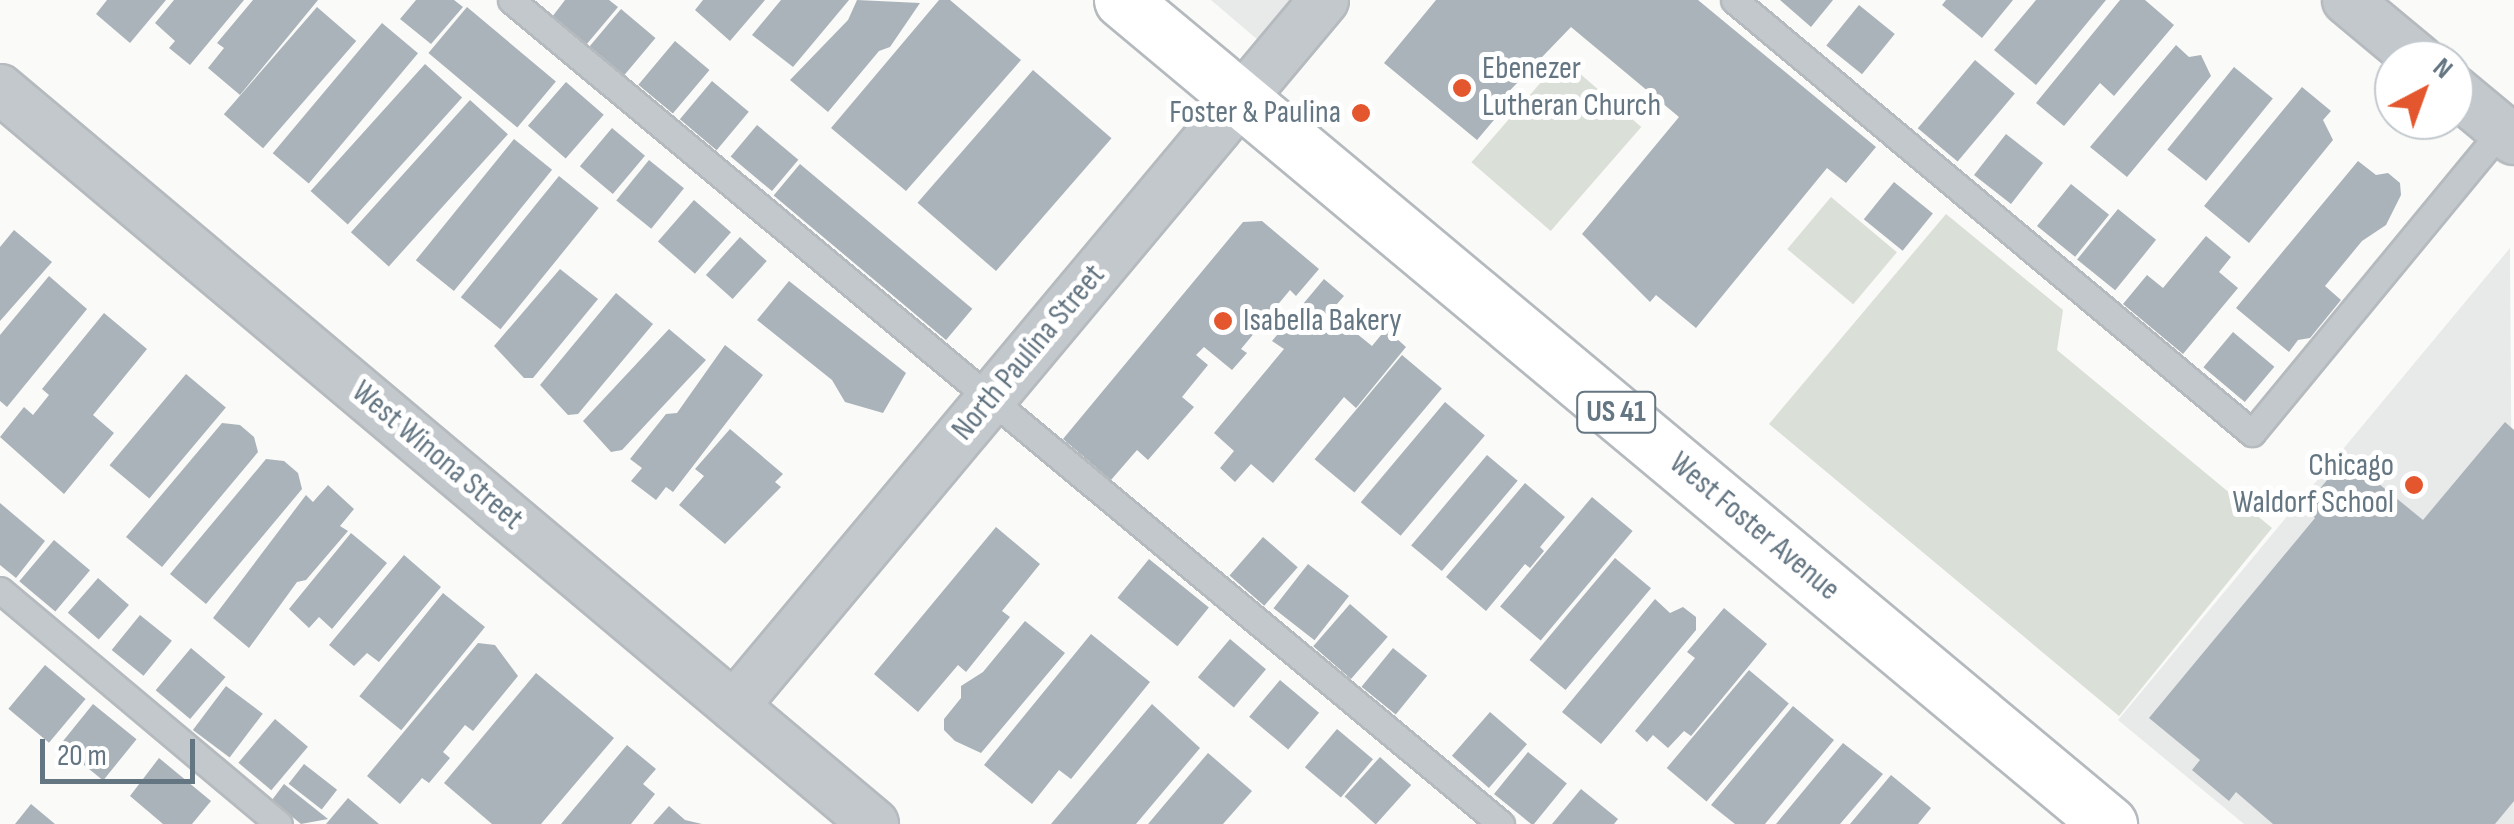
<!DOCTYPE html>
<style>
body{margin:0}
#map{position:relative;width:2514px;height:824px;overflow:hidden;background:#fafaf8;font-family:"Sofia Sans Condensed",sans-serif}
div>[style]{position:absolute}
.built>*{inset:0;background:#e8e9e9}
.green>*{inset:0;background:#dadfd7;transform-origin:0 0}
.building>*{inset:0;background:#aab3b9;transform-origin:0 0}
.roads{filter:drop-shadow(2px 0 #b5babe) drop-shadow(-2px 0 #b5babe) drop-shadow(0 2px #b5babe) drop-shadow(0 -2px #b5babe)}
.lane>*{height:25px;margin:-12.5px;padding:0 12.5px;transform-origin:12.5px;border-radius:12.5px;background:#c3c8cc}
.street>*{height:48px;margin:-24px;padding:0 24px;transform-origin:24px;border-radius:24px;background:#c3c8cc}
.primary>*{height:55px;margin:-27.5px;padding:0 27.5px;transform-origin:27.5px;border-radius:27.5px;background:#fff}
.dots>*{width:28px;height:28px;translate:-50% -50%;box-sizing:border-box;border:5px solid #fff;border-radius:50%}
span{translate:-50% -50%;white-space:nowrap;text-align:center;line-height:1.15;-webkit-text-stroke:10px #fff;paint-order:stroke}
.shield-label span{padding:2px 8px;background:#fff;border:2px solid;border-radius:8px;-webkit-text-stroke-width:0}
.shield-label{font-size:30px;color:#657683;font-weight:700}
.poi-label{font-size:32px;color:#657683}
.left{translate:0 -50%;text-align:left}
.right{translate:-100% -50%;text-align:right}
.street-label{font-size:32px;color:#657683}
.north{position:absolute;left:2374px;top:40px;width:100px;height:100px;box-sizing:border-box;background:#fff;border:2px solid #c1c8cd;border-radius:50%;rotate:41deg;font-size:28px;font-weight:700;line-height:40px;text-align:center;color:#657683}
.north::after{content:'';display:block;margin:auto;width:35px;height:45px;background:#e4572e;clip-path:polygon(50% 0,100% 100%,50% 72%,0 100%)}
.scale{position:absolute;left:40px;top:739px;width:155px;height:45px;box-sizing:border-box;border:5px solid #657683;border-top:0;padding-left:12px;font-size:30px;line-height:35px;white-space:nowrap;color:#657683;-webkit-text-stroke:8px #fff;paint-order:stroke}
</style>
<div id="map">
<div class="built">
<div style="clip-path:polygon(1211px 0,1316px 0,1272px 52px)"></div>
<div style="clip-path:polygon(2510px 248px,2514px 824px,2244px 824px,2118px 720px)"></div>
</div>
<div class="green">
<div style="left:1562px;top:58px;width:105px;height:138px;rotate:41deg"></div>
<div style="left:1831px;top:197px;width:86px;height:68px;rotate:40deg"></div>
<div style="clip-path:polygon(1946px 214px,2063px 310px,2057px 350px,2272px 528px,2119px 716px,1769px 424px)"></div>
</div>
<div class="building">
<div style="clip-path:polygon(107px 0,166px 0,130px 43px,96px 14px)"></div>
<div style="clip-path:polygon(174px 0,244px 0,190px 65px,169px 48px,175px 41px,155px 23px)"></div>
<div style="clip-path:polygon(253px 0,318px 0,240px 95px,208px 68px,224px 48px,217px 43px)"></div>
<div style="clip-path:polygon(416px 0,454px 0,463px 7px,431px 44px,400px 19px)"></div>
<div style="clip-path:polygon(565px 0,609px 0,618px 7px,586px 45px,552px 17px)"></div>
<div style="clip-path:polygon(703px 0,765px 0,730px 41px,695px 10px)"></div>
<div style="clip-path:polygon(781px 0,849px 0,793px 67px,752px 35px)"></div>
<div style="clip-path:polygon(857px 0,920px 3px,890px 47px,879px 51px,828px 112px,790px 80px,848px 20px)"></div>
<div style="clip-path:polygon(939px 0,950px 0,1021px 60px,906px 191px,831px 128px)"></div>
<div style="clip-path:polygon(1436px 0,1698px 0,1876px 147px,1846px 183px,1827px 168px,1696px 328px,1656px 295px,1650px 302px,1582px 234px,1679px 117px,1571px 27px,1492px 109px,1499px 114px,1477px 140px,1384px 63px)"></div>
<div style="clip-path:polygon(1780px 0,1833px 0,1811px 27px)"></div>
<div style="clip-path:polygon(1946px 0,2013px 0,1982px 38px,1942px 5px)"></div>
<div style="clip-path:polygon(2036px 0,2106px 0,2036px 85px,1994px 50px)"></div>
<div style="clip-path:polygon(2120px 0,2145px 0,2174px 25px,2114px 96px,2100px 83px,2064px 126px,2036px 103px)"></div>
<div style="left:1859px;top:5px;width:46px;height:52px;rotate:39deg"></div>
<div style="left:317px;top:7px;width:52px;height:142px;rotate:41deg"></div>
<div style="left:467px;top:7px;width:116px;height:60px;rotate:40deg"></div>
<div style="left:621px;top:9px;width:45px;height:50px;rotate:40deg"></div>
<div style="left:382px;top:23px;width:47px;height:170px;rotate:40deg"></div>
<div style="left:675px;top:41px;width:45px;height:57px;rotate:40deg"></div>
<div style="clip-path:polygon(2176px 45px,2189px 57px,2201px 55px,2211px 76px,2127px 177px,2090px 147px)"></div>
<div style="left:1975px;top:60px;width:52px;height:89px;rotate:40deg"></div>
<div style="left:425px;top:64px;width:50px;height:171px;rotate:42deg"></div>
<div style="left:2234px;top:67px;width:50px;height:106px;rotate:39deg"></div>
<div style="left:1033px;top:70px;width:104px;height:176px;rotate:41deg"></div>
<div style="left:712px;top:81px;width:48px;height:50px;rotate:40deg"></div>
<div style="left:566px;top:82px;width:50px;height:58px;rotate:41deg"></div>
<div style="clip-path:polygon(2302px 87px,2331px 111px,2323px 120px,2333px 140px,2249px 243px,2204px 206px)"></div>
<div style="left:470px;top:100px;width:51px;height:178px;rotate:42deg"></div>
<div style="left:757px;top:125px;width:54px;height:41px;rotate:40deg"></div>
<div style="left:612px;top:128px;width:43px;height:50px;rotate:40deg"></div>
<div style="left:2006px;top:134px;width:47px;height:52px;rotate:38deg"></div>
<div style="left:514px;top:139px;width:49px;height:156px;rotate:39deg"></div>
<div style="left:649px;top:160px;width:45px;height:52px;rotate:39deg"></div>
<div style="clip-path:polygon(2358px 161px,2376px 175px,2388px 173px,2400px 183px,2401px 195px,2386px 225px,2362px 241px,2325px 286px,2341px 300px,2310px 338px,2298px 340px,2289px 352px,2236px 308px)"></div>
<div style="left:800px;top:164px;width:225px;height:41px;rotate:40deg"></div>
<div style="left:559px;top:176px;width:51px;height:156px;rotate:39deg"></div>
<div style="left:1894px;top:182px;width:50px;height:48px;rotate:39deg"></div>
<div style="left:2071px;top:184px;width:49px;height:54px;rotate:39deg"></div>
<div style="left:694px;top:200px;width:49px;height:55px;rotate:41deg"></div>
<div style="left:2118px;top:209px;width:49px;height:65px;rotate:39deg"></div>
<div style="clip-path:polygon(1262px 221px,1319px 269px,1296px 296px,1290px 290px,1241px 349px,1247px 353px,1232px 370px,1204px 347px,1196px 355px,1208px 365px,1182px 397px,1194px 407px,1148px 460px,1137px 450px,1111px 480px,1063px 439px,1243px 222px)"></div>
<div style="clip-path:polygon(14px 230px,52px 262px,0 321px,0 247px)"></div>
<div style="clip-path:polygon(2206px 236px,2231px 257px,2219px 272px,2238px 288px,2183px 354px,2123px 304px,2147px 275px,2163px 288px)"></div>
<div style="left:740px;top:237px;width:36px;height:51px;rotate:42deg"></div>
<div style="clip-path:polygon(560px 269px,598px 299px,533px 378px,524px 378px,494px 346px)"></div>
<div style="clip-path:polygon(49px 276px,87px 309px,7px 407px,0 401px,0 335px)"></div>
<div style="clip-path:polygon(1324px 279px,1344px 296px,1330px 312px,1372px 346px,1386px 329px,1406px 347px,1356px 408px,1344px 397px,1273px 483px,1251px 464px,1235px 482px,1220px 468px,1234px 451px,1214px 433px,1284px 349px,1272px 341px)"></div>
<div style="clip-path:polygon(789px 281px,906px 373px,883px 413px,845px 402px,832px 380px,757px 320px)"></div>
<div style="clip-path:polygon(616px 293px,653px 324px,578px 414px,568px 415px,540px 385px)"></div>
<div style="clip-path:polygon(104px 313px,147px 349px,93px 415px,114px 433px,64px 494px,0 437px,24px 407px,33px 415px,49px 395px,42px 389px)"></div>
<div style="clip-path:polygon(669px 329px,706px 360px,622px 450px,611px 452px,583px 421px)"></div>
<div style="left:2233px;top:332px;width:54px;height:46px;rotate:40deg"></div>
<div style="clip-path:polygon(725px 345px,763px 375px,673px 492px,666px 487px,656px 500px,631px 481px,642px 468px,630px 459px,666px 414px,677px 413px)"></div>
<div style="left:1402px;top:355px;width:52px;height:136px;rotate:40deg"></div>
<div style="left:186px;top:374px;width:52px;height:119px;rotate:40deg"></div>
<div style="left:1445px;top:402px;width:52px;height:131px;rotate:40deg"></div>
<div style="clip-path:polygon(2505px 422px,2514px 430px,2514px 801px,2495px 824px,2273px 824px,2236px 792px,2229px 801px,2192px 770px,2200px 760px,2149px 718px,2315px 518px,2304px 508px,2346px 457px,2423px 520px)"></div>
<div style="clip-path:polygon(222px 423px,240px 425px,254px 437px,258px 452px,162px 567px,126px 537px)"></div>
<div style="clip-path:polygon(730px 429px,783px 474px,775px 482px,781px 487px,725px 544px,679px 505px,704px 476px,695px 469px)"></div>
<div style="left:1487px;top:455px;width:40px;height:118px;rotate:40deg"></div>
<div style="clip-path:polygon(266px 459px,284px 461px,298px 473px,302px 489px,206px 604px,170px 574px)"></div>
<div style="clip-path:polygon(1525px 483px,1565px 517px,1540px 547px,1544px 551px,1530px 568px,1525px 564px,1486px 611px,1446px 577px)"></div>
<div style="clip-path:polygon(328px 485px,354px 509px,340px 526px,348px 531px,306px 580px,297px 582px,249px 648px,213px 618px,306px 495px,313px 502px)"></div>
<div style="left:1592px;top:497px;width:53px;height:143px;rotate:40deg"></div>
<div style="clip-path:polygon(0 503px,45px 541px,16px 578px,0 565px)"></div>
<div style="clip-path:polygon(996px 527px,1040px 564px,1002px 611px,1010px 617px,966px 672px,958px 665px,918px 712px,874px 674px)"></div>
<div style="clip-path:polygon(351px 533px,387px 563px,332px 629px,319px 617px,309px 628px,289px 609px)"></div>
<div style="left:1263px;top:537px;width:46px;height:51px;rotate:41deg"></div>
<div style="left:54px;top:540px;width:47px;height:54px;rotate:40deg"></div>
<div style="clip-path:polygon(404px 555px,441px 587px,379px 662px,367px 653px,354px 666px,329px 645px)"></div>
<div style="left:1615px;top:558px;width:47px;height:133px;rotate:40deg"></div>
<div style="left:1149px;top:559px;width:77px;height:50px;rotate:39deg"></div>
<div style="left:1308px;top:564px;width:52px;height:56px;rotate:38deg"></div>
<div style="left:98px;top:578px;width:41px;height:46px;rotate:41deg"></div>
<div style="left:443px;top:593px;width:54px;height:133px;rotate:39deg"></div>
<div style="clip-path:polygon(1655px 599px,1670px 613px,1683px 607px,1696px 617px,1696px 630px,1601px 744px,1562px 712px)"></div>
<div style="left:1350px;top:604px;width:50px;height:56px;rotate:41deg"></div>
<div style="clip-path:polygon(1724px 608px,1767px 644px,1691px 736px,1684px 731px,1668px 748px,1653px 735px,1647px 742px,1635px 731px,1695px 658px,1687px 652px)"></div>
<div style="left:140px;top:615px;width:41px;height:45px;rotate:39deg"></div>
<div style="clip-path:polygon(1025px 621px,1065px 653px,981px 753px,955px 741px,944px 730px,944px 719px,961px 698px,961px 686px,983px 672px)"></div>
<div style="clip-path:polygon(1091px 634px,1150px 682px,1071px 779px,1059px 770px,1032px 804px,984px 765px)"></div>
<div style="left:1230px;top:639px;width:47px;height:50px;rotate:40deg"></div>
<div style="clip-path:polygon(478px 643px,495px 645px,518px 676px,473px 731px,465px 725px,443px 752px,450px 758px,429px 783px,422px 778px,400px 804px,367px 776px)"></div>
<div style="left:191px;top:648px;width:45px;height:55px;rotate:40deg"></div>
<div style="left:1393px;top:648px;width:44px;height:50px;rotate:39deg"></div>
<div style="left:45px;top:665px;width:53px;height:57px;rotate:40deg"></div>
<div style="left:1749px;top:670px;width:52px;height:128px;rotate:40deg"></div>
<div style="clip-path:polygon(536px 673px,614px 738px,541px 824px,492px 824px,444px 783px)"></div>
<div style="left:1280px;top:680px;width:51px;height:48px;rotate:40deg"></div>
<div style="left:226px;top:686px;width:46px;height:55px;rotate:37deg"></div>
<div style="left:93px;top:704px;width:56px;height:53px;rotate:39deg"></div>
<div style="clip-path:polygon(1152px 704px,1200px 748px,1136px 824px,1051px 824px)"></div>
<div style="clip-path:polygon(1793px 706px,1834px 740px,1765px 824px,1735px 824px,1711px 805px)"></div>
<div style="left:1490px;top:712px;width:49px;height:58px;rotate:41deg"></div>
<div style="left:275px;top:719px;width:43px;height:57px;rotate:40deg"></div>
<div style="left:1337px;top:729px;width:47px;height:50px;rotate:40deg"></div>
<div style="clip-path:polygon(1843px 743px,1883px 774px,1840px 824px,1776px 824px)"></div>
<div style="clip-path:polygon(627px 745px,656px 769px,643px 784px,655px 794px,631px 824px,561px 824px)"></div>
<div style="left:1528px;top:752px;width:50px;height:54px;rotate:39deg"></div>
<div style="clip-path:polygon(1208px 753px,1252px 791px,1223px 824px,1148px 824px)"></div>
<div style="left:1380px;top:757px;width:42px;height:53px;rotate:42deg"></div>
<div style="clip-path:polygon(159px 758px,211px 801px,192px 824px,163px 824px,130px 796px)"></div>
<div style="left:304px;top:764px;width:42px;height:25px;rotate:38deg"></div>
<div style="clip-path:polygon(1891px 775px,1931px 808px,1918px 824px,1850px 824px)"></div>
<div style="clip-path:polygon(284px 784px,328px 819px,301px 824px,272px 800px)"></div>
<div style="clip-path:polygon(1581px 789px,1618px 819px,1614px 824px,1552px 824px)"></div>
<div style="clip-path:polygon(348px 798px,379px 824px,326px 824px)"></div>
<div style="clip-path:polygon(31px 804px,55px 824px,15px 824px)"></div>
<div style="clip-path:polygon(669px 806px,685px 820px,702px 824px,653px 824px)"></div>
</div>
<div class="roads">
<div class="lane">
<div style="left:511px;top:0;width:1288px;rotate:39.77deg"></div>
<div style="left:1734px;top:0;width:675px;rotate:39.89deg"></div>
<div style="left:2252px;top:433px;width:393px;rotate:-50.5deg"></div>
<div style="left:0;top:590px;width:364px;rotate:40deg"></div>
</div>
<div class="street">
<div style="left:2347px;top:0;width:94px;rotate:39.8deg"></div>
<div style="left:0;top:89px;width:1142px;rotate:40.06deg"></div>
<div style="left:2454px;top:90px;width:78px;rotate:39.8deg"></div>
<div style="left:734px;top:706px;width:920px;rotate:-50.11deg"></div>
</div>
<div class="primary">
<div style="left:1122px;top:0;width:1286px;rotate:39.86deg"></div>
</div>
</div>
<div class="dots">
<div style="left:1462px;top:88px;background:#e4572e"></div>
<div style="left:1361px;top:113px;background:#e4572e"></div>
<div style="left:1223px;top:321px;background:#e4572e"></div>
<div style="left:2414px;top:485px;background:#e4572e"></div>
</div>
<div class="shield-label">
<span style="left:1616px;top:412px">US 41</span>
</div>
<div class="poi-label">
<span class="left" style="left:1482px;top:88px">Ebenezer<br>Lutheran Church</span>
<span class="right" style="left:1341px;top:113px">Foster &amp; Paulina</span>
<span class="left" style="left:1243px;top:321px">Isabella Bakery</span>
<span class="right" style="left:2394px;top:485px">Chicago<br>Waldorf School</span>
</div>
<div class="street-label">
<span style="left:1029px;top:353px;rotate:-50deg">North Paulina Street</span>
<span style="left:437px;top:456px;rotate:40deg">West Winona Street</span>
<span style="left:1754px;top:527px;rotate:40deg">West Foster Avenue</span>
</div>
<div class="north">N</div>
<div class="scale">20 m</div>
</div>
